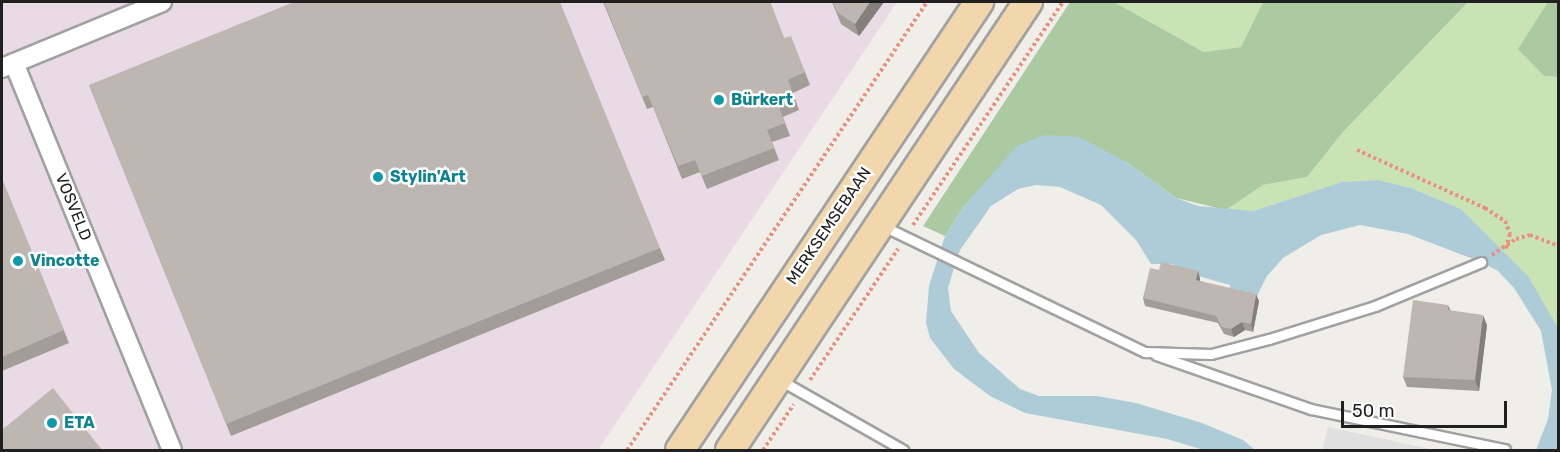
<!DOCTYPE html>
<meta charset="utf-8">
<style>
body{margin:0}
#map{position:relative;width:1560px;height:452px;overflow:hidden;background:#f0eee8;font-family:Rubik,sans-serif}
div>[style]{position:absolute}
.industrial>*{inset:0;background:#e8dbe5}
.grass>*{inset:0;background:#c9e3b5}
.forest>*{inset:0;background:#abcaa2}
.parking>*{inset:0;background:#e0e0e0}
.water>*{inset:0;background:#aeccd8}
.path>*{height:4px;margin-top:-2px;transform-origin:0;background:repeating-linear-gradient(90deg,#ea907f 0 3px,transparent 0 6px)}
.roads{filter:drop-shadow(2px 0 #a1a1a1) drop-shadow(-2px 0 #a1a1a1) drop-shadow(0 2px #a1a1a1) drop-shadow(0 -2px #a1a1a1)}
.service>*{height:9px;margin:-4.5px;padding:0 4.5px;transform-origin:4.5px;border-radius:4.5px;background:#fff}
.minor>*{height:18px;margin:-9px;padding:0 9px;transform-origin:9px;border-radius:9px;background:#fff}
.primary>*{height:28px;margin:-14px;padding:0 14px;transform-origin:14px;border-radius:14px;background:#f1d7ab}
.wall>*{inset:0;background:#a39d98}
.shaded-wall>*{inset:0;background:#847f7c}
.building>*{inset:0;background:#bdb6b1}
.dots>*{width:16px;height:16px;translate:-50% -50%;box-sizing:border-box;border:3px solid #fff;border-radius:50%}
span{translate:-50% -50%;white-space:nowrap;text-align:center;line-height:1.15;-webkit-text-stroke:5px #fff;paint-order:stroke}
.culture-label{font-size:16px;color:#0d838f;font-weight:700}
.left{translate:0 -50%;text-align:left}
.street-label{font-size:16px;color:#202020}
.frame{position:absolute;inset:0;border:3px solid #202020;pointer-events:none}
.scale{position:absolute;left:1341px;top:401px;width:166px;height:27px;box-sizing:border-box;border:3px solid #202020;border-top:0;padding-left:8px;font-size:18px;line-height:21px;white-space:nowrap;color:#202020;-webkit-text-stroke:4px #fff;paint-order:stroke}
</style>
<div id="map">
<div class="industrial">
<div style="clip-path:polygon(2px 2px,897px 2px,598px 450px,2px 450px)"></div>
</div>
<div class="grass">
<div style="clip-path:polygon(1114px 2px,1263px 2px,1241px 47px,1204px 52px)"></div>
<div style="clip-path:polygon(1468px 2px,1548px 2px,1519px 49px,1544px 76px,1558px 77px,1558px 328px,1511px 259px,1490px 243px,1461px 209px,1411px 188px,1378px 180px,1343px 182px,1253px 211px,1226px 210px,1263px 185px,1307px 177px,1343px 132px)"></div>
</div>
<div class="forest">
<div style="clip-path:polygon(1070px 2px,1114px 2px,1204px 52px,1241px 47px,1263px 2px,1468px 2px,1343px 132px,1307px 177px,1263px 185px,1226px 210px,1176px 198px,1125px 161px,981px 189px,965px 205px,945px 236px,923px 226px)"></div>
<div style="clip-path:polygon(1548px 2px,1558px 2px,1558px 77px,1544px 76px,1518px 49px)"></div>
</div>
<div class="parking">
<div style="clip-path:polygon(1328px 427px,1435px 450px,1322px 450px)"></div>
</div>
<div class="water">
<div style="clip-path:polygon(1045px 135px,1079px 137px,1125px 161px,1176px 198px,1198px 206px,1253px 211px,1342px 182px,1378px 180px,1411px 188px,1461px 209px,1528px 276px,1558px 328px,1557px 450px,1536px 450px,1548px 419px,1552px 390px,1541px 331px,1514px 288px,1498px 271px,1481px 262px,1408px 234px,1360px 225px,1321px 235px,1283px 258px,1267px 276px,1256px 298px,1230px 291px,1230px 285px,1180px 271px,1173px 264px,1151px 264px,1136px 240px,1101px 205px,1060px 187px,1036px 185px,1018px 189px,991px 206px,960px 250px,954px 268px,948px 288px,951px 311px,979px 353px,1020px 389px,1039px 396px,1097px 396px,1136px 403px,1202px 423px,1243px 440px,1255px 450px,1204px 450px,1167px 439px,1025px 413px,990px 396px,954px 369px,930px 338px,926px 323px,929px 286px,945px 236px,965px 205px,1017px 146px)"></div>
</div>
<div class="path">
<div style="left:1357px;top:150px;width:141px;rotate:24.4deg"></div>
<div style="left:1485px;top:208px;width:24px;rotate:33deg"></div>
<div style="left:1505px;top:221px;width:14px;rotate:69deg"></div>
<div style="left:1510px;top:234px;width:15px;rotate:106deg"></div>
<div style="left:913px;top:225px;width:269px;rotate:-56.1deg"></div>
<div style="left:1492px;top:255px;width:29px;rotate:-34deg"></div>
<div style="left:1516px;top:239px;width:15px;rotate:-16deg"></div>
<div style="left:1530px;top:235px;width:30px;rotate:21deg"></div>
<div style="left:810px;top:380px;width:158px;rotate:-56.1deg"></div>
<div style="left:627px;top:450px;width:539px;rotate:-56.19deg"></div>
<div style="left:763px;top:450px;width:55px;rotate:-56deg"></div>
</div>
<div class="roads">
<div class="service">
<div style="left:883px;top:226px;width:291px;rotate:25.7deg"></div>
<div style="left:1145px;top:352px;width:66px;rotate:1.7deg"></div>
<div style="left:1211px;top:354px;width:60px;rotate:-14.5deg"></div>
<div style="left:1269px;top:339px;width:111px;rotate:-17.3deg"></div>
<div style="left:1375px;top:306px;width:115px;rotate:-22.5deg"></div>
<div style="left:1156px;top:355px;width:164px;rotate:19.2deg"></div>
<div style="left:1311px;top:409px;width:198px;rotate:11.7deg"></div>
<div style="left:780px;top:380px;width:142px;rotate:29.6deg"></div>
</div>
<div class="minor">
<div style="left:14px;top:63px;width:418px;rotate:67.8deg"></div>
<div style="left:2px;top:68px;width:173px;rotate:-22.4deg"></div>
</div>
<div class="primary">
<div style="left:680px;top:450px;width:539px;rotate:-56.28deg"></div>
<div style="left:730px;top:450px;width:538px;rotate:-56.37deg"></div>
</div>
</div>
<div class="wall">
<div style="clip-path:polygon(603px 2px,770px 2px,784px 38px,805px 72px,810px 85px,793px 93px,799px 110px,783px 117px,790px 136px,772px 142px,779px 160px,707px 189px,700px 172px,682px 179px,653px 107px,647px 109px)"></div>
<div style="clip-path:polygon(832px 2px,884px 2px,859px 36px,841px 24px)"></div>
<div style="clip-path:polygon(89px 85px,660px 248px,665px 260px,231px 436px)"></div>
<div style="clip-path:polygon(2px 179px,69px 343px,2px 371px)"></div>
<div style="clip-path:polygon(1159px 270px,1198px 271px,1200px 279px,1200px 281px,1259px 301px,1253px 332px,1245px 330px,1234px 337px,1224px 334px,1218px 323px,1145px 306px,1143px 298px)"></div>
<div style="clip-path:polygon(1448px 305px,1451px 311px,1487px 325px,1479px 391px,1407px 387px,1403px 377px)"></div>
</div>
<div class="shaded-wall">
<div style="clip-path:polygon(870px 2px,884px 2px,859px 36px,855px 24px)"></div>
<div style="clip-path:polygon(1198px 271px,1200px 279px,1198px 287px,1196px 280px)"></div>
<div style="clip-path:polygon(1256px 294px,1259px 301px,1253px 332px,1251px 324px)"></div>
<div style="clip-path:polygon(1483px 315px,1487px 325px,1479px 391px,1475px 380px)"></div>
<div style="clip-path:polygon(1242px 322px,1245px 330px,1234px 337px,1231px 329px)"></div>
</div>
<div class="building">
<div style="clip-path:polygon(294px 2px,560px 2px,660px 248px,226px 424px,89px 85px)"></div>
<div style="clip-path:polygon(604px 2px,770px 2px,784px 38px,791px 36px,805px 72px,788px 80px,794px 97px,778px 105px,785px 123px,767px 130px,774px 148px,702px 176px,695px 160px,678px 166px,648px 95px,642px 97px)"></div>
<div style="clip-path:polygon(833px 2px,870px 2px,855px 24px,837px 12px)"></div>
<div style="clip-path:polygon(2px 179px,64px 330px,2px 357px)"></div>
<div style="clip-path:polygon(1161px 262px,1198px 271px,1196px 280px,1256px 294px,1251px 324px,1242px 322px,1231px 329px,1222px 327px,1216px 316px,1143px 298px,1150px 268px,1159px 270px)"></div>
<div style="clip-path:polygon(1413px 300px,1448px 305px,1448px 310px,1483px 315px,1475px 380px,1403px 377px)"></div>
<div style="clip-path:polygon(53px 388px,102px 450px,2px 450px,2px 430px)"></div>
</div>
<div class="dots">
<div style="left:719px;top:100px;background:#0f9aa8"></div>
<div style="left:378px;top:177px;background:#0f9aa8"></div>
<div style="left:18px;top:261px;background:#0f9aa8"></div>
<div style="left:52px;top:423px;background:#0f9aa8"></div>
</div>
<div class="culture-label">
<span class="left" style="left:731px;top:100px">Bürkert</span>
<span class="left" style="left:390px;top:177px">Stylin'Art</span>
<span class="left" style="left:30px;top:261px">Vincotte</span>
<span class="left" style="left:64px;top:423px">ETA</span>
</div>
<div class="street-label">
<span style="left:73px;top:207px;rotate:68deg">VOSVELD</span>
<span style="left:829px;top:226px;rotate:-56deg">MERKSEMSEBAAN</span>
</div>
<div class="frame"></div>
<div class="scale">50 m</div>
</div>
